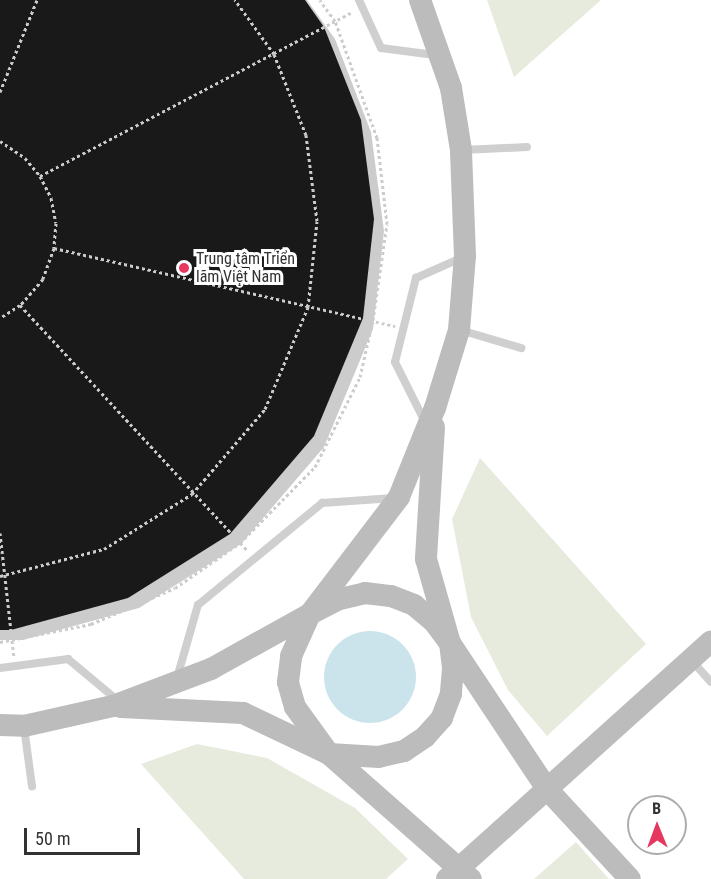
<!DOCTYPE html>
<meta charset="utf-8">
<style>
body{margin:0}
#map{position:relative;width:711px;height:879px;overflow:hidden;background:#fff;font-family:"Roboto Condensed",sans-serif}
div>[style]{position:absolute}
.green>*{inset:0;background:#e7ebde}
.water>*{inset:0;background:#cbe4ec}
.round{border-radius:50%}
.shadow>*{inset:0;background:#0003}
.building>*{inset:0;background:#191919}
.path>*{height:3px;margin-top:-1.5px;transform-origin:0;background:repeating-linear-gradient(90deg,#ccc 0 3px,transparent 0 6px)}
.lane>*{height:8px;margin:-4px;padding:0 4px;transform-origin:4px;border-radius:4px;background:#cfcfcf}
.secondary>*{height:22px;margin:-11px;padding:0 11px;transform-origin:11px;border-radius:11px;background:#bcbcbc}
.dots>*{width:16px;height:16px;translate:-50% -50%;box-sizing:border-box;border:3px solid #fff;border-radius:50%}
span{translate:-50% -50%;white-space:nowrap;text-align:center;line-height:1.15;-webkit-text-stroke:6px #fff;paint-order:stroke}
.poi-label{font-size:16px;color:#323232}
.left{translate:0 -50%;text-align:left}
.north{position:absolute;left:627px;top:795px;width:60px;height:60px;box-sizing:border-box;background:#fff;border:2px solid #adadad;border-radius:50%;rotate:359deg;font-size:16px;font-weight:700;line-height:24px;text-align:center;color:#323232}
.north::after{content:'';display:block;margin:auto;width:21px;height:27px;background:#e6385f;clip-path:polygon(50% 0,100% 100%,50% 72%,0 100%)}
.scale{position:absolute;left:24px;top:828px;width:116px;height:27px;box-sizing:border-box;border:3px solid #323232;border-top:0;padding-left:8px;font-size:18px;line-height:21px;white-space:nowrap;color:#323232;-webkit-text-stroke:4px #fff;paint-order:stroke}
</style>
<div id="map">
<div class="green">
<div style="clip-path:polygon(487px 0,601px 0,514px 77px)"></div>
<div style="clip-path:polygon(480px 458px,646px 644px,547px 736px,508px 690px,471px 617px,452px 519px)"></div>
<div style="clip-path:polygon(197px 744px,267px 758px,355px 808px,408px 859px,386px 879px,244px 879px,141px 764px)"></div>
<div style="clip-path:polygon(576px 842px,609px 879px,534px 879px)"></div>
</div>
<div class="water">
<div class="round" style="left:324px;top:631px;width:92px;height:92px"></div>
</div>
<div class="shadow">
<div style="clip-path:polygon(0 0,307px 0,335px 39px,371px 132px,384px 231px,373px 329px,324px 447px,241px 544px,139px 608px,23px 640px,0 640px)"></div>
</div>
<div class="building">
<div style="clip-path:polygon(0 0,305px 0,324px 27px,361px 120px,374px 219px,363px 318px,314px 436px,230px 534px,128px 598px,11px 630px,0 630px)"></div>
</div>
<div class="path">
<div style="left:0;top:92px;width:99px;rotate:-68.1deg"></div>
<div style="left:0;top:141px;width:30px;rotate:34deg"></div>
<div style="left:25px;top:158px;width:23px;rotate:50deg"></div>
<div style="left:40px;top:176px;width:25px;rotate:63deg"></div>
<div style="left:51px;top:198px;width:25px;rotate:79deg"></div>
<div style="left:56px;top:223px;width:25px;rotate:95deg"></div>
<div style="left:54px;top:248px;width:33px;rotate:110deg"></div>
<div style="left:43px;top:279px;width:35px;rotate:131deg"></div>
<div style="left:20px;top:305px;width:24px;rotate:147deg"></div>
<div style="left:40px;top:176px;width:352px;rotate:-27.7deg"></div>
<div style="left:54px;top:248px;width:350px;rotate:12.9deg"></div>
<div style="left:20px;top:305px;width:334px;rotate:47.2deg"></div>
<div style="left:0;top:533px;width:125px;rotate:83.6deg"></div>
<div style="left:0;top:576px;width:107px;rotate:-14.6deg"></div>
<div style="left:104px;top:549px;width:104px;rotate:-32deg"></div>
<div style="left:192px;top:494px;width:112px;rotate:-49.3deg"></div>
<div style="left:265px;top:409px;width:111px;rotate:-67.1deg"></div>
<div style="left:308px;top:307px;width:86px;rotate:-84deg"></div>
<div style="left:317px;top:221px;width:87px;rotate:-97.3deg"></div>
<div style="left:306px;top:135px;width:87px;rotate:-111.6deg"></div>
<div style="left:274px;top:54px;width:67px;rotate:-125.8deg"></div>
<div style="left:0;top:642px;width:93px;rotate:-11.2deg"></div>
<div style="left:91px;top:624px;width:91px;rotate:-23.2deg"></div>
<div style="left:175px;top:588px;width:79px;rotate:-34.7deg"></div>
<div style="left:240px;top:543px;width:107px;rotate:-45.4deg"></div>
<div style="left:315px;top:467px;width:101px;rotate:-63.4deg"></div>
<div style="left:360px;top:377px;width:58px;rotate:-77.2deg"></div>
<div style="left:373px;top:320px;width:97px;rotate:-81.7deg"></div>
<div style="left:387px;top:224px;width:87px;rotate:-96.6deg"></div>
<div style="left:377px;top:138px;width:124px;rotate:-109.7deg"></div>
<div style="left:335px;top:21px;width:26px;rotate:-126deg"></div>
</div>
<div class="lane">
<div style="left:359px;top:0;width:53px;rotate:65.4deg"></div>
<div style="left:381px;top:48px;width:54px;rotate:7.4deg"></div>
<div style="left:462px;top:150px;width:65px;rotate:-2.6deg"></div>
<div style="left:460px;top:330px;width:64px;rotate:16.4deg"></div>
<div style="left:425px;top:422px;width:67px;rotate:-116.6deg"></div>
<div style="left:395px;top:362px;width:87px;rotate:-76deg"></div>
<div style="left:416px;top:278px;width:49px;rotate:-24deg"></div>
<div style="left:692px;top:661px;width:28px;rotate:48deg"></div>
<div style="left:0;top:668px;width:69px;rotate:-7.5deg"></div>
<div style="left:68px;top:659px;width:64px;rotate:39.9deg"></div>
<div style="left:177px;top:678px;width:76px;rotate:-74deg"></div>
<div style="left:198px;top:605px;width:161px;rotate:-39.4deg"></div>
<div style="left:322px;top:503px;width:72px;rotate:-4deg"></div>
<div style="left:24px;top:727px;width:60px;rotate:82.3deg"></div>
</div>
<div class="secondary">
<div style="left:434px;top:427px;width:132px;rotate:93.5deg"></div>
<div style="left:426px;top:559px;width:87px;rotate:74.1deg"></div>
<div style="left:450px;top:643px;width:175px;rotate:56.4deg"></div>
<div style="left:547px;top:789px;width:122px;rotate:47.3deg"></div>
<div style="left:365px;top:593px;width:26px;rotate:7deg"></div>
<div style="left:391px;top:596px;width:25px;rotate:21deg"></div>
<div style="left:414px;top:605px;width:26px;rotate:40deg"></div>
<div style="left:434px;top:622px;width:26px;rotate:53deg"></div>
<div style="left:450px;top:643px;width:26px;rotate:83deg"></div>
<div style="left:453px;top:669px;width:25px;rotate:95deg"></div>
<div style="left:451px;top:694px;width:26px;rotate:111deg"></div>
<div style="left:442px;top:718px;width:25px;rotate:132deg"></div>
<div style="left:425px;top:737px;width:25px;rotate:146deg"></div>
<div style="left:404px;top:751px;width:26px;rotate:167deg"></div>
<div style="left:379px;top:757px;width:50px;rotate:-176.6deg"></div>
<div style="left:329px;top:754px;width:58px;rotate:-125.9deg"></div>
<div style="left:295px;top:707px;width:26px;rotate:-106deg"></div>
<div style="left:288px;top:682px;width:26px;rotate:-83deg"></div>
<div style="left:291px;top:656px;width:46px;rotate:-65.7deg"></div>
<div style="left:310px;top:614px;width:34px;rotate:-27deg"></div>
<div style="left:340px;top:599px;width:26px;rotate:-13deg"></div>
<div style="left:121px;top:707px;width:122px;rotate:2.8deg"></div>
<div style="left:243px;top:713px;width:95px;rotate:25.5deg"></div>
<div style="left:329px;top:754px;width:189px;rotate:41.4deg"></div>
<div style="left:0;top:725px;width:24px;rotate:2deg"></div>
<div style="left:24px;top:726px;width:91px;rotate:-12.7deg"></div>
<div style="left:113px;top:706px;width:105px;rotate:-20.7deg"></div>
<div style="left:211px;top:669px;width:113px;rotate:-29.1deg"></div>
<div style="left:310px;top:614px;width:147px;rotate:-52.7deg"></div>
<div style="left:399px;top:497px;width:96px;rotate:-68deg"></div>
<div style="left:435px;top:408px;width:82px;rotate:-72.9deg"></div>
<div style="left:459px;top:330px;width:74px;rotate:-85.4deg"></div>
<div style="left:465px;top:256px;width:106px;rotate:-92.2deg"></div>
<div style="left:461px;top:150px;width:63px;rotate:-99.2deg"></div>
<div style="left:451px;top:88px;width:93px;rotate:-109.4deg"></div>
<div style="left:447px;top:879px;width:355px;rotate:-42deg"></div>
</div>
<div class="dots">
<div style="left:184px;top:268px;background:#e6385f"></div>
</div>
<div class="poi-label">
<span class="left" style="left:196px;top:268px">Trung tâm Triển<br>lãm Việt Nam</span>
</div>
<div class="north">B</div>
<div class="scale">50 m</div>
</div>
